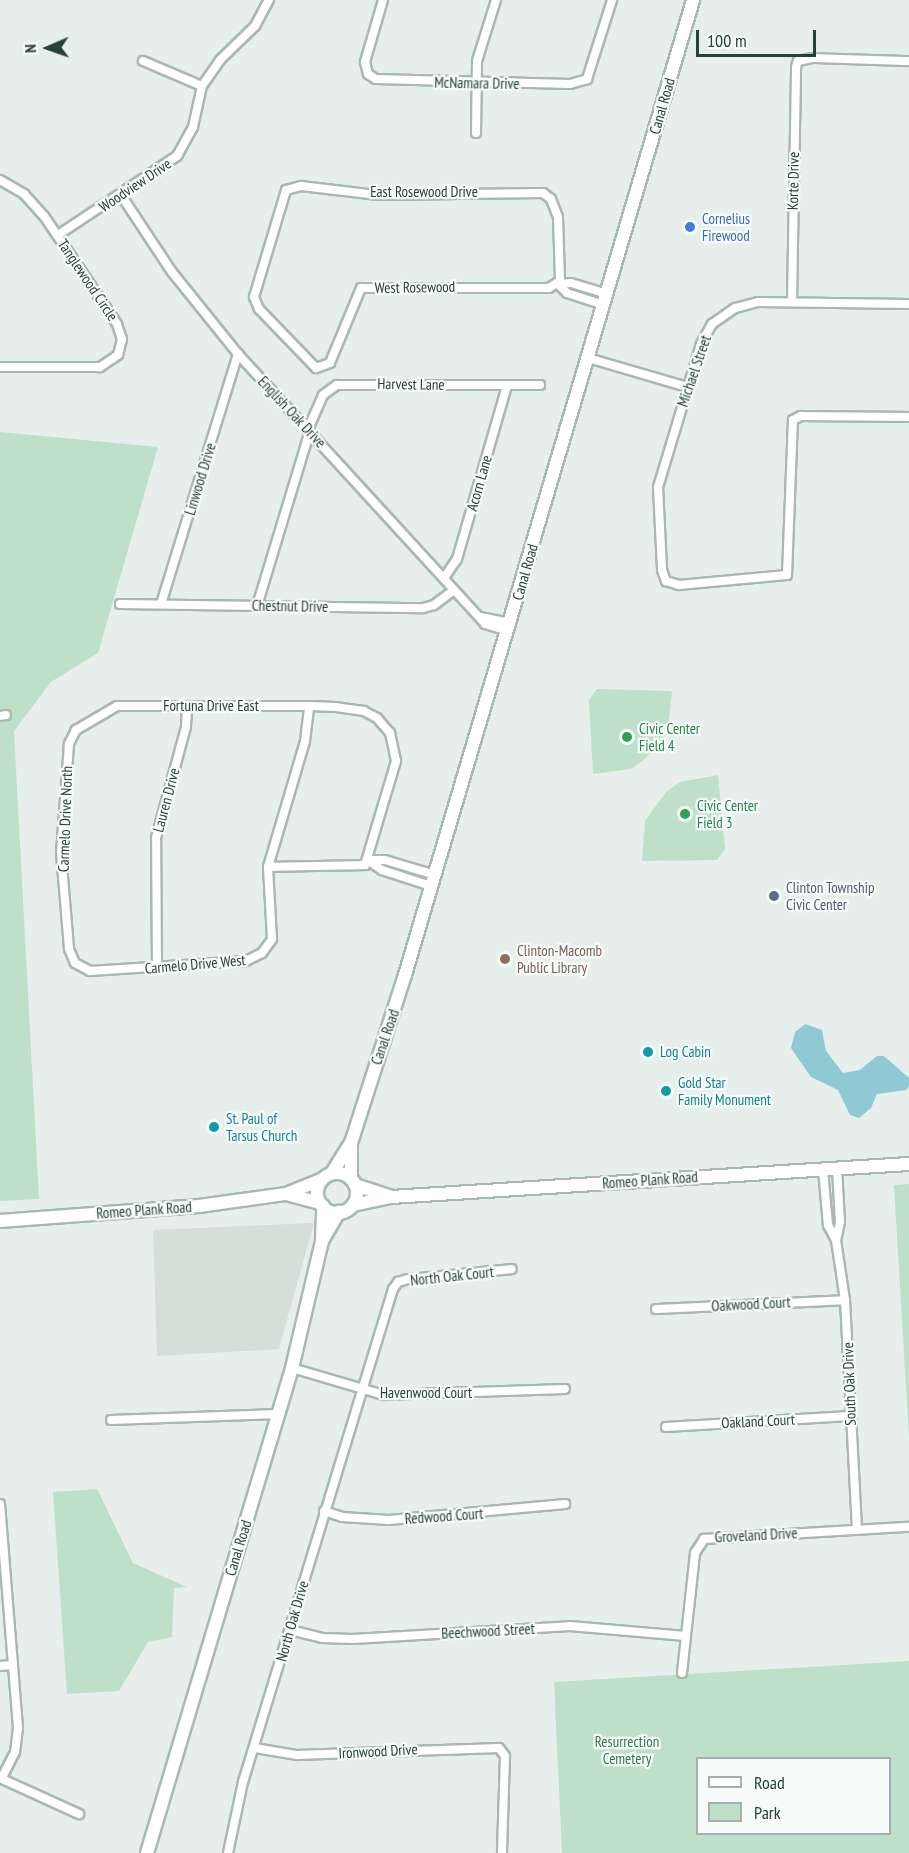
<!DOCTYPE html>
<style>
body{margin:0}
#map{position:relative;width:909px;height:1853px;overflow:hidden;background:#e6efeb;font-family:"PT Sans Narrow",sans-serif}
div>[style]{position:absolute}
.built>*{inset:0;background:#d4dfda}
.green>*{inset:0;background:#bfe0c8}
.water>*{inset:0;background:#8ec9d4}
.roads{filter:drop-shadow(2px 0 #a8b8b2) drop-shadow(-2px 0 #a8b8b2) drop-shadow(0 2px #a8b8b2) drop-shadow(0 -2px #a8b8b2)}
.street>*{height:8px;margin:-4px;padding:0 4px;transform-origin:4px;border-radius:4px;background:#fff}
.secondary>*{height:12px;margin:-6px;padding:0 6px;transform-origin:6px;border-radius:6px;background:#fff}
.secondary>.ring{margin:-6px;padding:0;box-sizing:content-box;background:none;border:12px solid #fff;border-radius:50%}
.dots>*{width:16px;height:16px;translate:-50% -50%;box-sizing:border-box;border:3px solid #f7fbf9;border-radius:50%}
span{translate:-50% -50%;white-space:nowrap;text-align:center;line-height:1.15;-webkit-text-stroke:4.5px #f7fbf9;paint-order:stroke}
.street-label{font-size:15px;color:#24423a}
.shop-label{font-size:15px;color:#366cbe}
.left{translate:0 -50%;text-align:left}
.leisure-label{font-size:15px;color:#27864d}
.service-label{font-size:15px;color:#4e5e75}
.education-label{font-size:15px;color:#785e54}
.culture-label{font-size:15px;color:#0d838f}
.park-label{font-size:15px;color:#2d7a4b}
.legend{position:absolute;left:696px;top:1757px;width:195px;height:78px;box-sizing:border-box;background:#f7fbf9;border:2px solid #a3b1ad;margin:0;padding:8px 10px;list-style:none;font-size:18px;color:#24423a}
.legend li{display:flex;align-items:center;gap:12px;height:30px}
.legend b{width:30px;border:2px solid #a3b1ad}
.north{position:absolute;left:18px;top:18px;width:60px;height:60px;-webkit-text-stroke:4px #f7fbf9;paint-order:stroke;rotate:268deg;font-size:16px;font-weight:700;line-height:24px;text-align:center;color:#24423a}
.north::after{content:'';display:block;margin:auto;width:21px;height:27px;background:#24423a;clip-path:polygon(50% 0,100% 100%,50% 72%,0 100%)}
.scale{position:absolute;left:696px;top:30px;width:120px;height:27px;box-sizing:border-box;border:3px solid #24423a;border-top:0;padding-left:8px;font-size:18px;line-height:21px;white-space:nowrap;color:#24423a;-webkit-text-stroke:4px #f7fbf9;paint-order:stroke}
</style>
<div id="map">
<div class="built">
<div style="clip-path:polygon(314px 1223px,279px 1349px,157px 1356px,153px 1230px)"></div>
</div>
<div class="green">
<div style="clip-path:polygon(0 432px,158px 447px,98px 653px,51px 682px,14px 731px,39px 1199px,0 1201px)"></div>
<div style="clip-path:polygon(597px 689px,672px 691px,668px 731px,645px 759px,631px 769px,593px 774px,589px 700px)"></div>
<div style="clip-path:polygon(718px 775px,725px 849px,717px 860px,642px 861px,645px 821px,666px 792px,680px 782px)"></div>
<div style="clip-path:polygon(909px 1184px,909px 1437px,894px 1185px)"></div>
<div style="clip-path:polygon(97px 1489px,133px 1563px,187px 1587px,174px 1588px,172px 1637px,148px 1642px,119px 1691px,67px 1694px,53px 1492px)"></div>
<div style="clip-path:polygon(evenodd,909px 1661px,909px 1853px,562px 1853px,554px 1682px,909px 1661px,698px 1758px,890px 1758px,890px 1834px,698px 1834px,698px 1758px)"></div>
</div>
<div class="water">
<div style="clip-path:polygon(805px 1024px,822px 1030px,826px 1051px,843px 1073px,860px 1070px,877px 1056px,884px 1056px,909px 1078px,909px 1086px,906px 1090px,877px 1094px,871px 1108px,859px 1118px,850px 1115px,838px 1090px,811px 1077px,791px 1048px,795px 1032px)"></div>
</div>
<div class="roads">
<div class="street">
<div style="left:383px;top:0;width:65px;rotate:106.2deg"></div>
<div style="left:365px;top:62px;width:12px;rotate:76deg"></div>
<div style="left:368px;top:74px;width:9px;rotate:32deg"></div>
<div style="left:376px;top:79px;width:194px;rotate:1.5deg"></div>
<div style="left:570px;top:84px;width:18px;rotate:-16deg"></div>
<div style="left:587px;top:79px;width:83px;rotate:-72.4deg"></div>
<div style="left:143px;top:61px;width:64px;rotate:23deg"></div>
<div style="left:476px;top:133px;width:72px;rotate:-89.2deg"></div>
<div style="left:477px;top:61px;width:64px;rotate:-72.7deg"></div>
<div style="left:0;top:180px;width:28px;rotate:30deg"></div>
<div style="left:24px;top:194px;width:30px;rotate:48deg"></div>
<div style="left:44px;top:216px;width:130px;rotate:55.9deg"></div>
<div style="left:117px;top:324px;width:16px;rotate:72deg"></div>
<div style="left:122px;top:339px;width:16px;rotate:104deg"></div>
<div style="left:118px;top:355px;width:22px;rotate:146deg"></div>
<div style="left:100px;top:367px;width:100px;rotate:180deg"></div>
<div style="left:301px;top:186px;width:78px;rotate:6.7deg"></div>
<div style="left:378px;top:195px;width:165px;rotate:-0.7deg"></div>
<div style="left:543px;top:193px;width:10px;rotate:37deg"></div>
<div style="left:551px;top:199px;width:19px;rotate:69deg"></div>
<div style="left:558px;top:217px;width:64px;rotate:88.2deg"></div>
<div style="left:560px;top:281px;width:13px;rotate:148deg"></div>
<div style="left:549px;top:288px;width:188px;rotate:180deg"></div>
<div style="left:361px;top:288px;width:81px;rotate:112.5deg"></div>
<div style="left:330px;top:363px;width:15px;rotate:160deg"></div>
<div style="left:316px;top:368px;width:82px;rotate:-134deg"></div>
<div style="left:259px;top:309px;width:13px;rotate:-113deg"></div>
<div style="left:254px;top:297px;width:112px;rotate:-73.3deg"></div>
<div style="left:286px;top:190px;width:16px;rotate:-15deg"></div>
<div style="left:121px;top:195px;width:92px;rotate:56.5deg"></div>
<div style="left:172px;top:272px;width:105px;rotate:51.2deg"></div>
<div style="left:238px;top:354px;width:366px;rotate:47.5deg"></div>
<div style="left:485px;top:624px;width:24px;rotate:17deg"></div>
<div style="left:58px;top:235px;width:143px;rotate:-33.6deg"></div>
<div style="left:177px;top:156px;width:33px;rotate:-61deg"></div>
<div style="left:193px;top:127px;width:42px;rotate:-77.6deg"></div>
<div style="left:202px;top:86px;width:32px;rotate:-55deg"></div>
<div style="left:220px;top:60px;width:49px;rotate:-44.2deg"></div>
<div style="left:255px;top:26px;width:30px;rotate:-62deg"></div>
<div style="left:792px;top:302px;width:235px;rotate:-89deg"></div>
<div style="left:796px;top:67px;width:6px;rotate:-72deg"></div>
<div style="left:798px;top:61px;width:14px;rotate:-12deg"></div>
<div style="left:812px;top:58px;width:97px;rotate:1.8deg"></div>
<div style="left:909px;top:304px;width:151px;rotate:-179.2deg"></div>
<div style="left:758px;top:302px;width:24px;rotate:165deg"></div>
<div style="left:735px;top:308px;width:28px;rotate:145deg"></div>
<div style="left:712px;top:324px;width:23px;rotate:119deg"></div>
<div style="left:701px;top:344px;width:149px;rotate:106.7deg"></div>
<div style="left:658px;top:487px;width:83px;rotate:87.2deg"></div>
<div style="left:662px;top:570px;width:12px;rotate:70deg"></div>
<div style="left:666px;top:581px;width:14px;rotate:17deg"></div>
<div style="left:679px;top:585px;width:108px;rotate:-5.3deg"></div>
<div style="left:787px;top:575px;width:155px;rotate:-87.8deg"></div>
<div style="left:793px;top:420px;width:9px;rotate:-27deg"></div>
<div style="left:801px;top:416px;width:108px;rotate:0.5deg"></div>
<div style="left:604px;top:305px;width:39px;rotate:-162deg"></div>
<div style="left:567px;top:293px;width:13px;rotate:-135deg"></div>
<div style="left:558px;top:284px;width:13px;rotate:-4deg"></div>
<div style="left:571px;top:283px;width:39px;rotate:17deg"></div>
<div style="left:588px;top:358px;width:103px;rotate:16.3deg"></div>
<div style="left:308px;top:429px;width:37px;rotate:-66deg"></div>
<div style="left:323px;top:395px;width:17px;rotate:-36deg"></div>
<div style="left:337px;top:385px;width:203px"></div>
<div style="left:444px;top:578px;width:23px;rotate:-56deg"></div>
<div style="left:457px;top:559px;width:180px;rotate:-73.9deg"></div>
<div style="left:120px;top:604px;width:303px;rotate:0.8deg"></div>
<div style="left:423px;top:608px;width:11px;rotate:-15deg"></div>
<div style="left:434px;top:605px;width:25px;rotate:-37deg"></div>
<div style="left:161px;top:604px;width:262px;rotate:-72.9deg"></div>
<div style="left:257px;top:606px;width:183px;rotate:-73.2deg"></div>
<div style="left:480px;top:617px;width:31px;rotate:11deg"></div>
<div style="left:0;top:716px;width:6px;rotate:-9deg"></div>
<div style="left:268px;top:867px;width:97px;rotate:-1.2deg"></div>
<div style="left:365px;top:865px;width:109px;rotate:-73.4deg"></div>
<div style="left:396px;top:761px;width:29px;rotate:-102deg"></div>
<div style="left:390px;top:733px;width:20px;rotate:-131deg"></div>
<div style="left:377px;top:718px;width:15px;rotate:-152deg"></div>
<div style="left:364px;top:711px;width:28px;rotate:-172deg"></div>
<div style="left:336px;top:707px;width:27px;rotate:-178deg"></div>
<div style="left:309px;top:706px;width:192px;rotate:180deg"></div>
<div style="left:117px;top:706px;width:48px;rotate:149.7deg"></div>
<div style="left:76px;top:730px;width:16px;rotate:117deg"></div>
<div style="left:69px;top:744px;width:109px;rotate:94.2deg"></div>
<div style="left:61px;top:853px;width:96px;rotate:85.2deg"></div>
<div style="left:69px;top:949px;width:15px;rotate:67deg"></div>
<div style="left:75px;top:963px;width:17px;rotate:28deg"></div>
<div style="left:90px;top:971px;width:156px;rotate:-3.7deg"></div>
<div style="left:246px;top:961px;width:18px;rotate:-27deg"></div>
<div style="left:262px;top:953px;width:17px;rotate:-54deg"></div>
<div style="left:272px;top:939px;width:72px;rotate:-93.2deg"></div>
<div style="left:268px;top:867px;width:131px;rotate:-73.6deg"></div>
<div style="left:305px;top:741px;width:35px;rotate:-83deg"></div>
<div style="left:431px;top:886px;width:52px;rotate:-161.9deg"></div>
<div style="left:382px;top:870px;width:18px;rotate:-146deg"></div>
<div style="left:367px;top:860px;width:18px"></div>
<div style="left:385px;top:860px;width:52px;rotate:16.7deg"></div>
<div style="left:157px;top:967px;width:129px;rotate:-90.4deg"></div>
<div style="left:156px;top:838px;width:115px;rotate:-74.9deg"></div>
<div style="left:186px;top:727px;width:21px;rotate:-87deg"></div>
<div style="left:823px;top:1170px;width:55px;rotate:84.8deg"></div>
<div style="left:828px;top:1225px;width:17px;rotate:62deg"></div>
<div style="left:836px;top:1240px;width:61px;rotate:81.5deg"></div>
<div style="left:845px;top:1300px;width:230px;rotate:87deg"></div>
<div style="left:836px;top:1240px;width:18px;rotate:-77deg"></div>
<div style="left:840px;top:1222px;width:53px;rotate:-93.2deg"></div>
<div style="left:656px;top:1309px;width:189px;rotate:-2.7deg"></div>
<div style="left:292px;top:1368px;width:96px;rotate:16.4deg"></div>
<div style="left:384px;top:1395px;width:181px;rotate:-1.9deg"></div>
<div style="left:111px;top:1420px;width:167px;rotate:-2.1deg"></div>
<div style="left:666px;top:1427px;width:184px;rotate:-3.4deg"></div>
<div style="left:0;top:1504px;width:225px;rotate:85.4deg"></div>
<div style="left:18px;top:1728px;width:24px;rotate:97deg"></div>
<div style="left:15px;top:1752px;width:29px;rotate:117deg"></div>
<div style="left:324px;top:1511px;width:19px;rotate:18deg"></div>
<div style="left:342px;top:1517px;width:47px;rotate:3.7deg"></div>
<div style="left:389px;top:1520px;width:177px;rotate:-5.2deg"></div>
<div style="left:290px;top:1630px;width:33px;rotate:14deg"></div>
<div style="left:322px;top:1638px;width:31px;rotate:2deg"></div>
<div style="left:353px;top:1639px;width:217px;rotate:-3.4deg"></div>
<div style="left:570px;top:1626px;width:116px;rotate:4.9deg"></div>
<div style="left:0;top:1666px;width:13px;rotate:-4deg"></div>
<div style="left:682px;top:1673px;width:121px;rotate:-83.8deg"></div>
<div style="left:695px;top:1553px;width:17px;rotate:-57deg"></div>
<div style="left:704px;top:1539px;width:205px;rotate:-3.4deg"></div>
<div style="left:255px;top:1748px;width:43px;rotate:9.5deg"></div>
<div style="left:297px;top:1755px;width:202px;rotate:-2deg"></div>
<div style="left:499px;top:1748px;width:10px;rotate:53deg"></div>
<div style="left:505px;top:1756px;width:97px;rotate:91.8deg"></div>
<div style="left:0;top:1778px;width:87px;rotate:24.5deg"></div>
<div style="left:228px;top:1853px;width:73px;rotate:-78.1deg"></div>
<div style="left:243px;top:1782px;width:515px;rotate:-73.08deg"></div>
<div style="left:393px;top:1289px;width:9px;rotate:-54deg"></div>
<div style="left:398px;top:1282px;width:10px;rotate:-17deg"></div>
<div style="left:408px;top:1279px;width:104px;rotate:-5.5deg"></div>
</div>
<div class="secondary">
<div style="left:351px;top:1143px;width:36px;rotate:90deg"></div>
<div style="left:332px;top:1173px;width:36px;rotate:-58deg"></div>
<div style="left:351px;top:1143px;width:176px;rotate:-72.2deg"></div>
<div style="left:405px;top:975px;width:1017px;rotate:-73.54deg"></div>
<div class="ring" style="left:317px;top:1173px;width:28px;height:28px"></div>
<div style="left:355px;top:1185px;width:38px;rotate:18deg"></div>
<div style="left:286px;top:1194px;width:35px;rotate:15deg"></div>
<div style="left:353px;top:1205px;width:39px;rotate:-12deg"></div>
<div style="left:391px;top:1197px;width:519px;rotate:-3.65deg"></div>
<div style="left:0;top:1221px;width:200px;rotate:-4.3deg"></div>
<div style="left:199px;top:1206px;width:88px;rotate:-7.9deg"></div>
<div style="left:286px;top:1194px;width:38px;rotate:-22deg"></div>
<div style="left:322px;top:1241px;width:34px;rotate:-60deg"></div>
<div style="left:147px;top:1853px;width:506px;rotate:-73.35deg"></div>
<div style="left:292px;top:1368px;width:130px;rotate:-76.7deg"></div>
<div style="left:322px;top:1241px;width:35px;rotate:-88deg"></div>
</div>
</div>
<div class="dots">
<div style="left:690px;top:227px;background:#3f7fe0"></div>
<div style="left:627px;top:737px;background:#2e9e5b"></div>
<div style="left:685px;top:814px;background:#2e9e5b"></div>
<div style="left:774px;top:896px;background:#5c6f8a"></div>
<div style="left:505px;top:959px;background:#8d6e63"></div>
<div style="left:648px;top:1052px;background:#0f9aa8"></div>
<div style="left:666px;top:1091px;background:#0f9aa8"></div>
<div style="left:214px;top:1127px;background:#0f9aa8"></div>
</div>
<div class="street-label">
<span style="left:477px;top:83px;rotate:1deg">McNamara Drive</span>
<span style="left:662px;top:106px;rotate:-74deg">Canal Road</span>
<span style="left:793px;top:181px;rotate:-89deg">Korte Drive</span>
<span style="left:135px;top:185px;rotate:-34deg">Woodview Drive</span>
<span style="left:424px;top:192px">East Rosewood Drive</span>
<span style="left:88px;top:280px;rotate:56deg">Tanglewood Circle</span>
<span style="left:415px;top:287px;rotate:-1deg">West Rosewood</span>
<span style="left:694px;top:371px;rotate:-71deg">Michael Street</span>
<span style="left:411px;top:384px;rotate:1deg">Harvest Lane</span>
<span style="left:292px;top:412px;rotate:47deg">English Oak Drive</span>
<span style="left:200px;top:479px;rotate:-73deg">Linwood Drive</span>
<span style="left:479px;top:483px;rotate:-74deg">Acorn Lane</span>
<span style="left:525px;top:572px;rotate:-74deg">Canal Road</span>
<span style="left:290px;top:606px;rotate:1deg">Chestnut Drive</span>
<span style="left:211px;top:706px">Fortuna Drive East</span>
<span style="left:166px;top:800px;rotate:-75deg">Lauren Drive</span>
<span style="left:65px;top:819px;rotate:-88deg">Carmelo Drive North</span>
<span style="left:195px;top:964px;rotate:-5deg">Carmelo Drive West</span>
<span style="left:385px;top:1037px;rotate:-71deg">Canal Road</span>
<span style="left:650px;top:1180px;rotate:-4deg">Romeo Plank Road</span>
<span style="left:144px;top:1210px;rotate:-4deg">Romeo Plank Road</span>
<span style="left:452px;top:1276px;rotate:-6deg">North Oak Court</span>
<span style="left:751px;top:1304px;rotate:-3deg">Oakwood Court</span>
<span style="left:849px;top:1384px;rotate:-92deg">South Oak Drive</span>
<span style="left:426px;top:1393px">Havenwood Court</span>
<span style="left:758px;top:1421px;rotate:-3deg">Oakland Court</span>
<span style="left:444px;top:1516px;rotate:-4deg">Redwood Court</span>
<span style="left:756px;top:1535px;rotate:-3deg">Groveland Drive</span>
<span style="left:238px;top:1548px;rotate:-73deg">Canal Road</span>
<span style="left:292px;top:1621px;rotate:-74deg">North Oak Drive</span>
<span style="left:488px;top:1631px;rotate:-3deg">Beechwood Street</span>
<span style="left:378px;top:1751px;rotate:-3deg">Ironwood Drive</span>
</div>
<div class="shop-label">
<span class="left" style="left:702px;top:227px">Cornelius<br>Firewood</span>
</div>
<div class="leisure-label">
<span class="left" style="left:639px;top:737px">Civic Center<br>Field 4</span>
<span class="left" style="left:697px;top:814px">Civic Center<br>Field 3</span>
</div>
<div class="service-label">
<span class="left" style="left:786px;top:896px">Clinton Township<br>Civic Center</span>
</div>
<div class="education-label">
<span class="left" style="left:517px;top:959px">Clinton-Macomb<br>Public Library</span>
</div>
<div class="culture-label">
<span class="left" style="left:660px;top:1052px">Log Cabin</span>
<span class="left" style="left:678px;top:1091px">Gold Star<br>Family Monument</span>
<span class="left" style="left:226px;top:1127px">St. Paul of<br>Tarsus Church</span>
</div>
<div class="park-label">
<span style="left:627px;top:1750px">Resurrection<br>Cemetery</span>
</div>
<ul class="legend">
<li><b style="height:8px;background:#fff"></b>Road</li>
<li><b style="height:16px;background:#bfe0c8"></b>Park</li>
</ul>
<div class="north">N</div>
<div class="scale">100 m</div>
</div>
